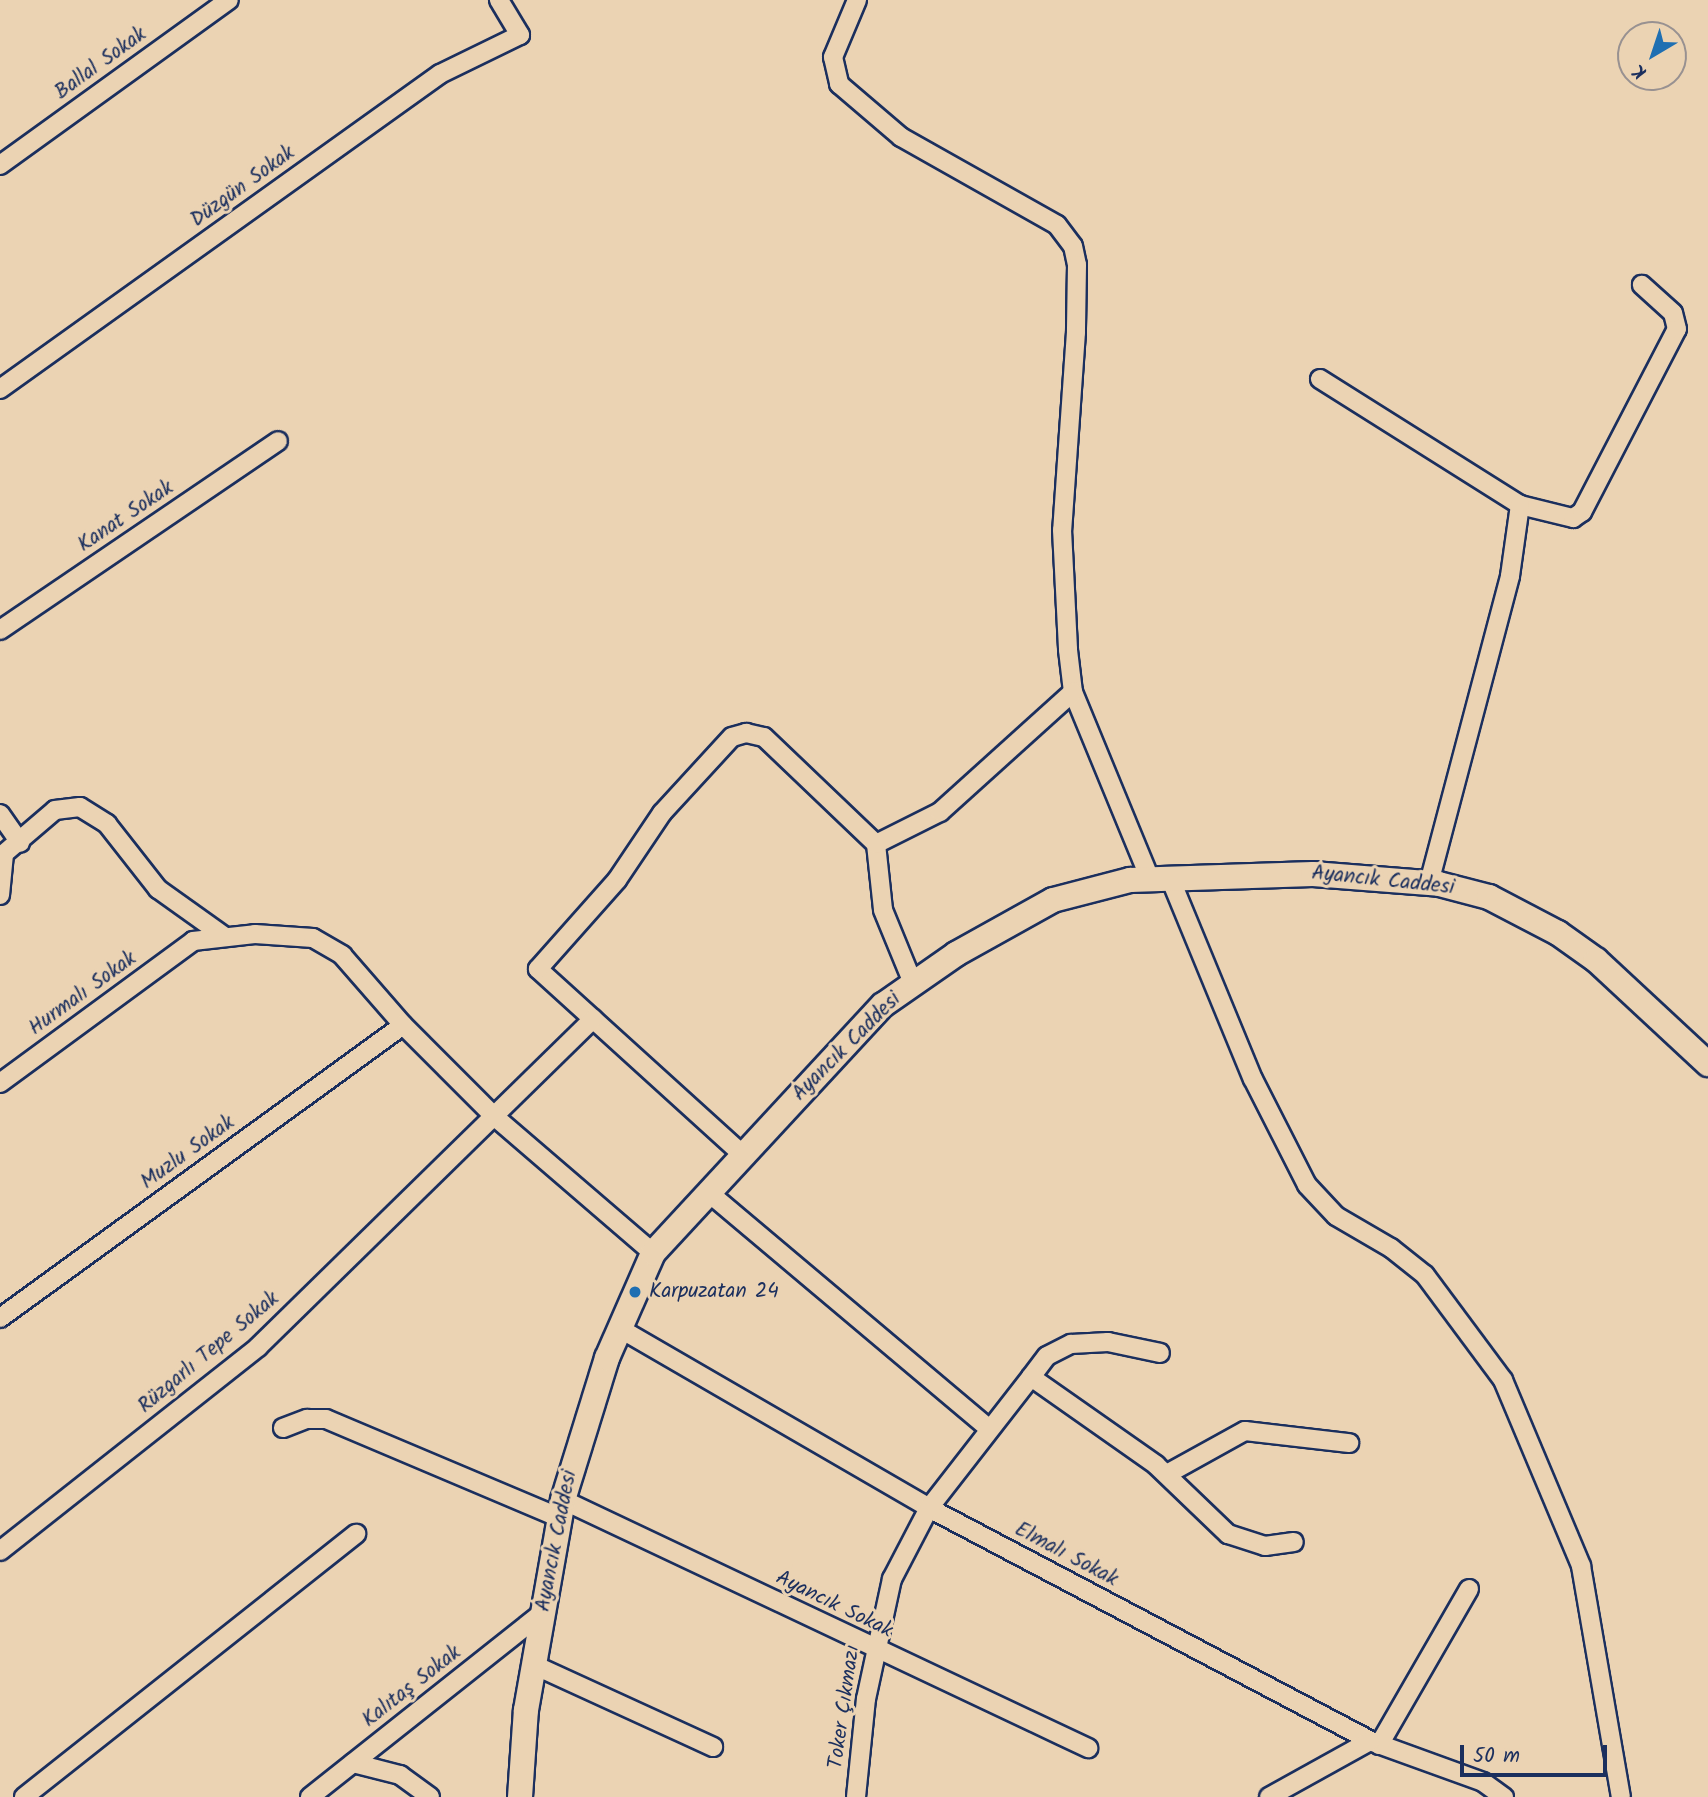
<!DOCTYPE html>
<meta charset="utf-8">
<style>
body{margin:0}
#map{position:relative;width:1708px;height:1797px;overflow:hidden;background:#ebd3b3;font-family:Kalam,sans-serif}
div>[style]{position:absolute}
.roads{filter:drop-shadow(2px 0 #1b2f5e) drop-shadow(-2px 0 #1b2f5e) drop-shadow(0 2px #1b2f5e) drop-shadow(0 -2px #1b2f5e)}
.street>*{height:18px;margin:-9px;padding:0 9px;transform-origin:9px;border-radius:9px;background:#ebd3b3}
.secondary>*{height:24px;margin:-12px;padding:0 12px;transform-origin:12px;border-radius:12px;background:#ebd3b3}
.dots>*{width:19px;height:19px;translate:-50% -50%;box-sizing:border-box;border:4px solid #ebd3b3;border-radius:50%}
span{translate:-50% -50%;white-space:nowrap;text-align:center;line-height:1.15;-webkit-text-stroke:6px #ebd3b3;paint-order:stroke}
.street-label{font-size:21px;color:#1b2f5e}
.poi-label{font-size:21px;color:#1b2f5e}
.left{translate:0 -50%;text-align:left}
.north{position:absolute;left:1617px;top:21px;width:70px;height:70px;box-sizing:border-box;background:#ebd3b3;border:2px solid #989191;border-radius:50%;rotate:219deg;font-size:19px;font-weight:700;line-height:28px;text-align:center;color:#1b2f5e}
.north::after{content:'';display:block;margin:auto;width:24px;height:32px;background:#1f6fb2;clip-path:polygon(50% 0,100% 100%,50% 72%,0 100%)}
.scale{position:absolute;left:1460px;top:1745px;width:147px;height:32px;box-sizing:border-box;border:4px solid #1b2f5e;border-top:0;padding-left:9px;font-size:21px;line-height:24px;white-space:nowrap;color:#1b2f5e;-webkit-text-stroke:5px #ebd3b3;paint-order:stroke}
</style>
<div id="map">
<div class="roads">
<div class="street">
<div style="left:857px;top:0;width:62px;rotate:112.8deg"></div>
<div style="left:833px;top:57px;width:28px;rotate:77deg"></div>
<div style="left:839px;top:84px;width:82px;rotate:40.5deg"></div>
<div style="left:901px;top:137px;width:179px;rotate:29.4deg"></div>
<div style="left:1057px;top:225px;width:26px;rotate:53deg"></div>
<div style="left:1073px;top:246px;width:19px;rotate:78deg"></div>
<div style="left:1077px;top:265px;width:67px;rotate:90.9deg"></div>
<div style="left:1076px;top:332px;width:198px;rotate:94deg"></div>
<div style="left:1062px;top:530px;width:120px;rotate:87.1deg"></div>
<div style="left:1068px;top:650px;width:42px;rotate:83.2deg"></div>
<div style="left:1073px;top:692px;width:202px;rotate:67.6deg"></div>
<div style="left:0;top:165px;width:282px;rotate:-35.8deg"></div>
<div style="left:1320px;top:379px;width:236px;rotate:32.2deg"></div>
<div style="left:1520px;top:505px;width:55px;rotate:13.8deg"></div>
<div style="left:1573px;top:518px;width:11px;rotate:-34deg"></div>
<div style="left:1582px;top:512px;width:206px;rotate:-62.6deg"></div>
<div style="left:1677px;top:329px;width:16px;rotate:-104deg"></div>
<div style="left:1673px;top:313px;width:42px;rotate:-137.9deg"></div>
<div style="left:0;top:389px;width:541px;rotate:-35.6deg"></div>
<div style="left:440px;top:74px;width:89px;rotate:-26deg"></div>
<div style="left:520px;top:35px;width:41px;rotate:-121deg"></div>
<div style="left:0;top:630px;width:336px;rotate:-34.2deg"></div>
<div style="left:0;top:814px;width:35px;rotate:55deg"></div>
<div style="left:876px;top:844px;width:66px;rotate:83.9deg"></div>
<div style="left:883px;top:910px;width:79px;rotate:67.7deg"></div>
<div style="left:0;top:857px;width:72px;rotate:-40.5deg"></div>
<div style="left:55px;top:810px;width:25px;rotate:-7deg"></div>
<div style="left:80px;top:807px;width:32px;rotate:32deg"></div>
<div style="left:107px;top:824px;width:83px;rotate:51.9deg"></div>
<div style="left:158px;top:889px;width:81px;rotate:35.5deg"></div>
<div style="left:1170px;top:878px;width:217px;rotate:67.6deg"></div>
<div style="left:1253px;top:1079px;width:119px;rotate:63deg"></div>
<div style="left:1307px;top:1185px;width:42px;rotate:46.9deg"></div>
<div style="left:1336px;top:1216px;width:64px;rotate:30.2deg"></div>
<div style="left:1391px;top:1248px;width:43px;rotate:38.5deg"></div>
<div style="left:1425px;top:1275px;width:131px;rotate:53.4deg"></div>
<div style="left:1503px;top:1380px;width:202px;rotate:67.2deg"></div>
<div style="left:1581px;top:1566px;width:234px;rotate:80.2deg"></div>
<div style="left:1429px;top:883px;width:318px;rotate:-75.2deg"></div>
<div style="left:1510px;top:576px;width:72px;rotate:-82deg"></div>
<div style="left:0;top:895px;width:41px;rotate:-84.4deg"></div>
<div style="left:0;top:1083px;width:240px;rotate:-36.3deg"></div>
<div style="left:193px;top:941px;width:62px;rotate:-6.4deg"></div>
<div style="left:255px;top:934px;width:58px;rotate:3.9deg"></div>
<div style="left:313px;top:938px;width:34px;rotate:30deg"></div>
<div style="left:342px;top:955px;width:93px;rotate:48.9deg"></div>
<div style="left:403px;top:1025px;width:130px;rotate:45deg"></div>
<div style="left:495px;top:1117px;width:208px;rotate:40.7deg"></div>
<div style="left:743px;top:1155px;width:277px;rotate:-137.8deg"></div>
<div style="left:538px;top:969px;width:119px;rotate:-48.4deg"></div>
<div style="left:617px;top:880px;width:81px;rotate:-56.1deg"></div>
<div style="left:662px;top:813px;width:103px;rotate:-47.4deg"></div>
<div style="left:732px;top:737px;width:15px;rotate:-16deg"></div>
<div style="left:746px;top:733px;width:18px;rotate:13deg"></div>
<div style="left:764px;top:737px;width:155px;rotate:43.7deg"></div>
<div style="left:876px;top:844px;width:72px;rotate:-26.6deg"></div>
<div style="left:940px;top:812px;width:179px;rotate:-42.1deg"></div>
<div style="left:708px;top:1192px;width:365px;rotate:40.1deg"></div>
<div style="left:0;top:1318px;width:498px;rotate:-36deg"></div>
<div style="left:619px;top:1328px;width:358px;rotate:30.1deg"></div>
<div style="left:929px;top:1508px;width:499px;rotate:27.8deg"></div>
<div style="left:1370px;top:1741px;width:120px;rotate:19.9deg"></div>
<div style="left:1483px;top:1782px;width:26px;rotate:36deg"></div>
<div style="left:1031px;top:1377px;width:26px;rotate:-53deg"></div>
<div style="left:1047px;top:1356px;width:27px;rotate:-27deg"></div>
<div style="left:1071px;top:1344px;width:37px;rotate:-3deg"></div>
<div style="left:1108px;top:1342px;width:53px;rotate:11.9deg"></div>
<div style="left:283px;top:1428px;width:26px;rotate:-21deg"></div>
<div style="left:307px;top:1419px;width:19px"></div>
<div style="left:326px;top:1419px;width:254px;rotate:22.9deg"></div>
<div style="left:1167px;top:1474px;width:89px;rotate:-28.9deg"></div>
<div style="left:1245px;top:1431px;width:105px;rotate:6.6deg"></div>
<div style="left:563px;top:1500px;width:581px;rotate:25.29deg"></div>
<div style="left:0;top:1551px;width:329px;rotate:-38.3deg"></div>
<div style="left:258px;top:1347px;width:469px;rotate:-44.4deg"></div>
<div style="left:534px;top:1665px;width:197px;rotate:24.6deg"></div>
<div style="left:1379px;top:1745px;width:180px;rotate:-60deg"></div>
<div style="left:353px;top:1763px;width:49px;rotate:14.3deg"></div>
<div style="left:400px;top:1775px;width:37px;rotate:36deg"></div>
<div style="left:24px;top:1797px;width:424px;rotate:-38.4deg"></div>
<div style="left:310px;top:1797px;width:298px;rotate:-38.4deg"></div>
<div style="left:856px;top:1797px;width:99px;rotate:-84.2deg"></div>
<div style="left:866px;top:1699px;width:123px;rotate:-77.8deg"></div>
<div style="left:892px;top:1579px;width:80px;rotate:-62.5deg"></div>
<div style="left:929px;top:1508px;width:166px;rotate:-52.1deg"></div>
<div style="left:1031px;top:1377px;width:153px;rotate:35.1deg"></div>
<div style="left:1156px;top:1465px;width:100px;rotate:43.8deg"></div>
<div style="left:1228px;top:1534px;width:39px;rotate:18deg"></div>
<div style="left:1265px;top:1546px;width:29px;rotate:-8deg"></div>
<div style="left:1269px;top:1797px;width:115px;rotate:-29deg"></div>
</div>
<div class="secondary">
<div style="left:520px;top:1797px;width:87px;rotate:-86.1deg"></div>
<div style="left:526px;top:1710px;width:213px;rotate:-80deg"></div>
<div style="left:563px;top:1500px;width:149px;rotate:-72.8deg"></div>
<div style="left:607px;top:1358px;width:115px;rotate:-66.3deg"></div>
<div style="left:653px;top:1253px;width:338px;rotate:-47.2deg"></div>
<div style="left:883px;top:1005px;width:89px;rotate:-34.9deg"></div>
<div style="left:956px;top:954px;width:111px;rotate:-29.1deg"></div>
<div style="left:1053px;top:900px;width:80px;rotate:-14.6deg"></div>
<div style="left:1130px;top:880px;width:183px;rotate:-1.9deg"></div>
<div style="left:1313px;top:874px;width:126px;rotate:4.5deg"></div>
<div style="left:1439px;top:884px;width:52px;rotate:14.6deg"></div>
<div style="left:1489px;top:897px;width:78px;rotate:27.6deg"></div>
<div style="left:1558px;top:933px;width:47px;rotate:35.4deg"></div>
<div style="left:1596px;top:960px;width:153px;rotate:42.9deg"></div>
</div>
</div>
<div class="dots">
<div style="left:635px;top:1292px;background:#1f6fb2"></div>
</div>
<div class="street-label">
<span style="left:101px;top:64px;rotate:-36deg">Ballal Sokak</span>
<span style="left:243px;top:187px;rotate:-36deg">Düzgün Sokak</span>
<span style="left:126px;top:517px;rotate:-34deg">Kanat Sokak</span>
<span style="left:1383px;top:881px;rotate:6deg">Ayancık Caddesi</span>
<span style="left:83px;top:994px;rotate:-36deg">Hurmalı Sokak</span>
<span style="left:847px;top:1047px;rotate:-45deg">Ayancık Caddesi</span>
<span style="left:188px;top:1153px;rotate:-36deg">Muzlu Sokak</span>
<span style="left:209px;top:1353px;rotate:-40deg">Rüzgarlı Tepe Sokak</span>
<span style="left:557px;top:1541px;rotate:-79deg">Ayancık Caddesi</span>
<span style="left:1066px;top:1555px;rotate:28deg">Elmalı Sokak</span>
<span style="left:834px;top:1605px;rotate:26deg">Ayancık Sokak</span>
<span style="left:412px;top:1687px;rotate:-38deg">Kalıtaş Sokak</span>
<span style="left:845px;top:1707px;rotate:-82deg">Toker Çıkmazı</span>
</div>
<div class="poi-label">
<span class="left" style="left:649px;top:1292px">Karpuzatan 24</span>
</div>
<div class="north">K</div>
<div class="scale">50 m</div>
</div>
